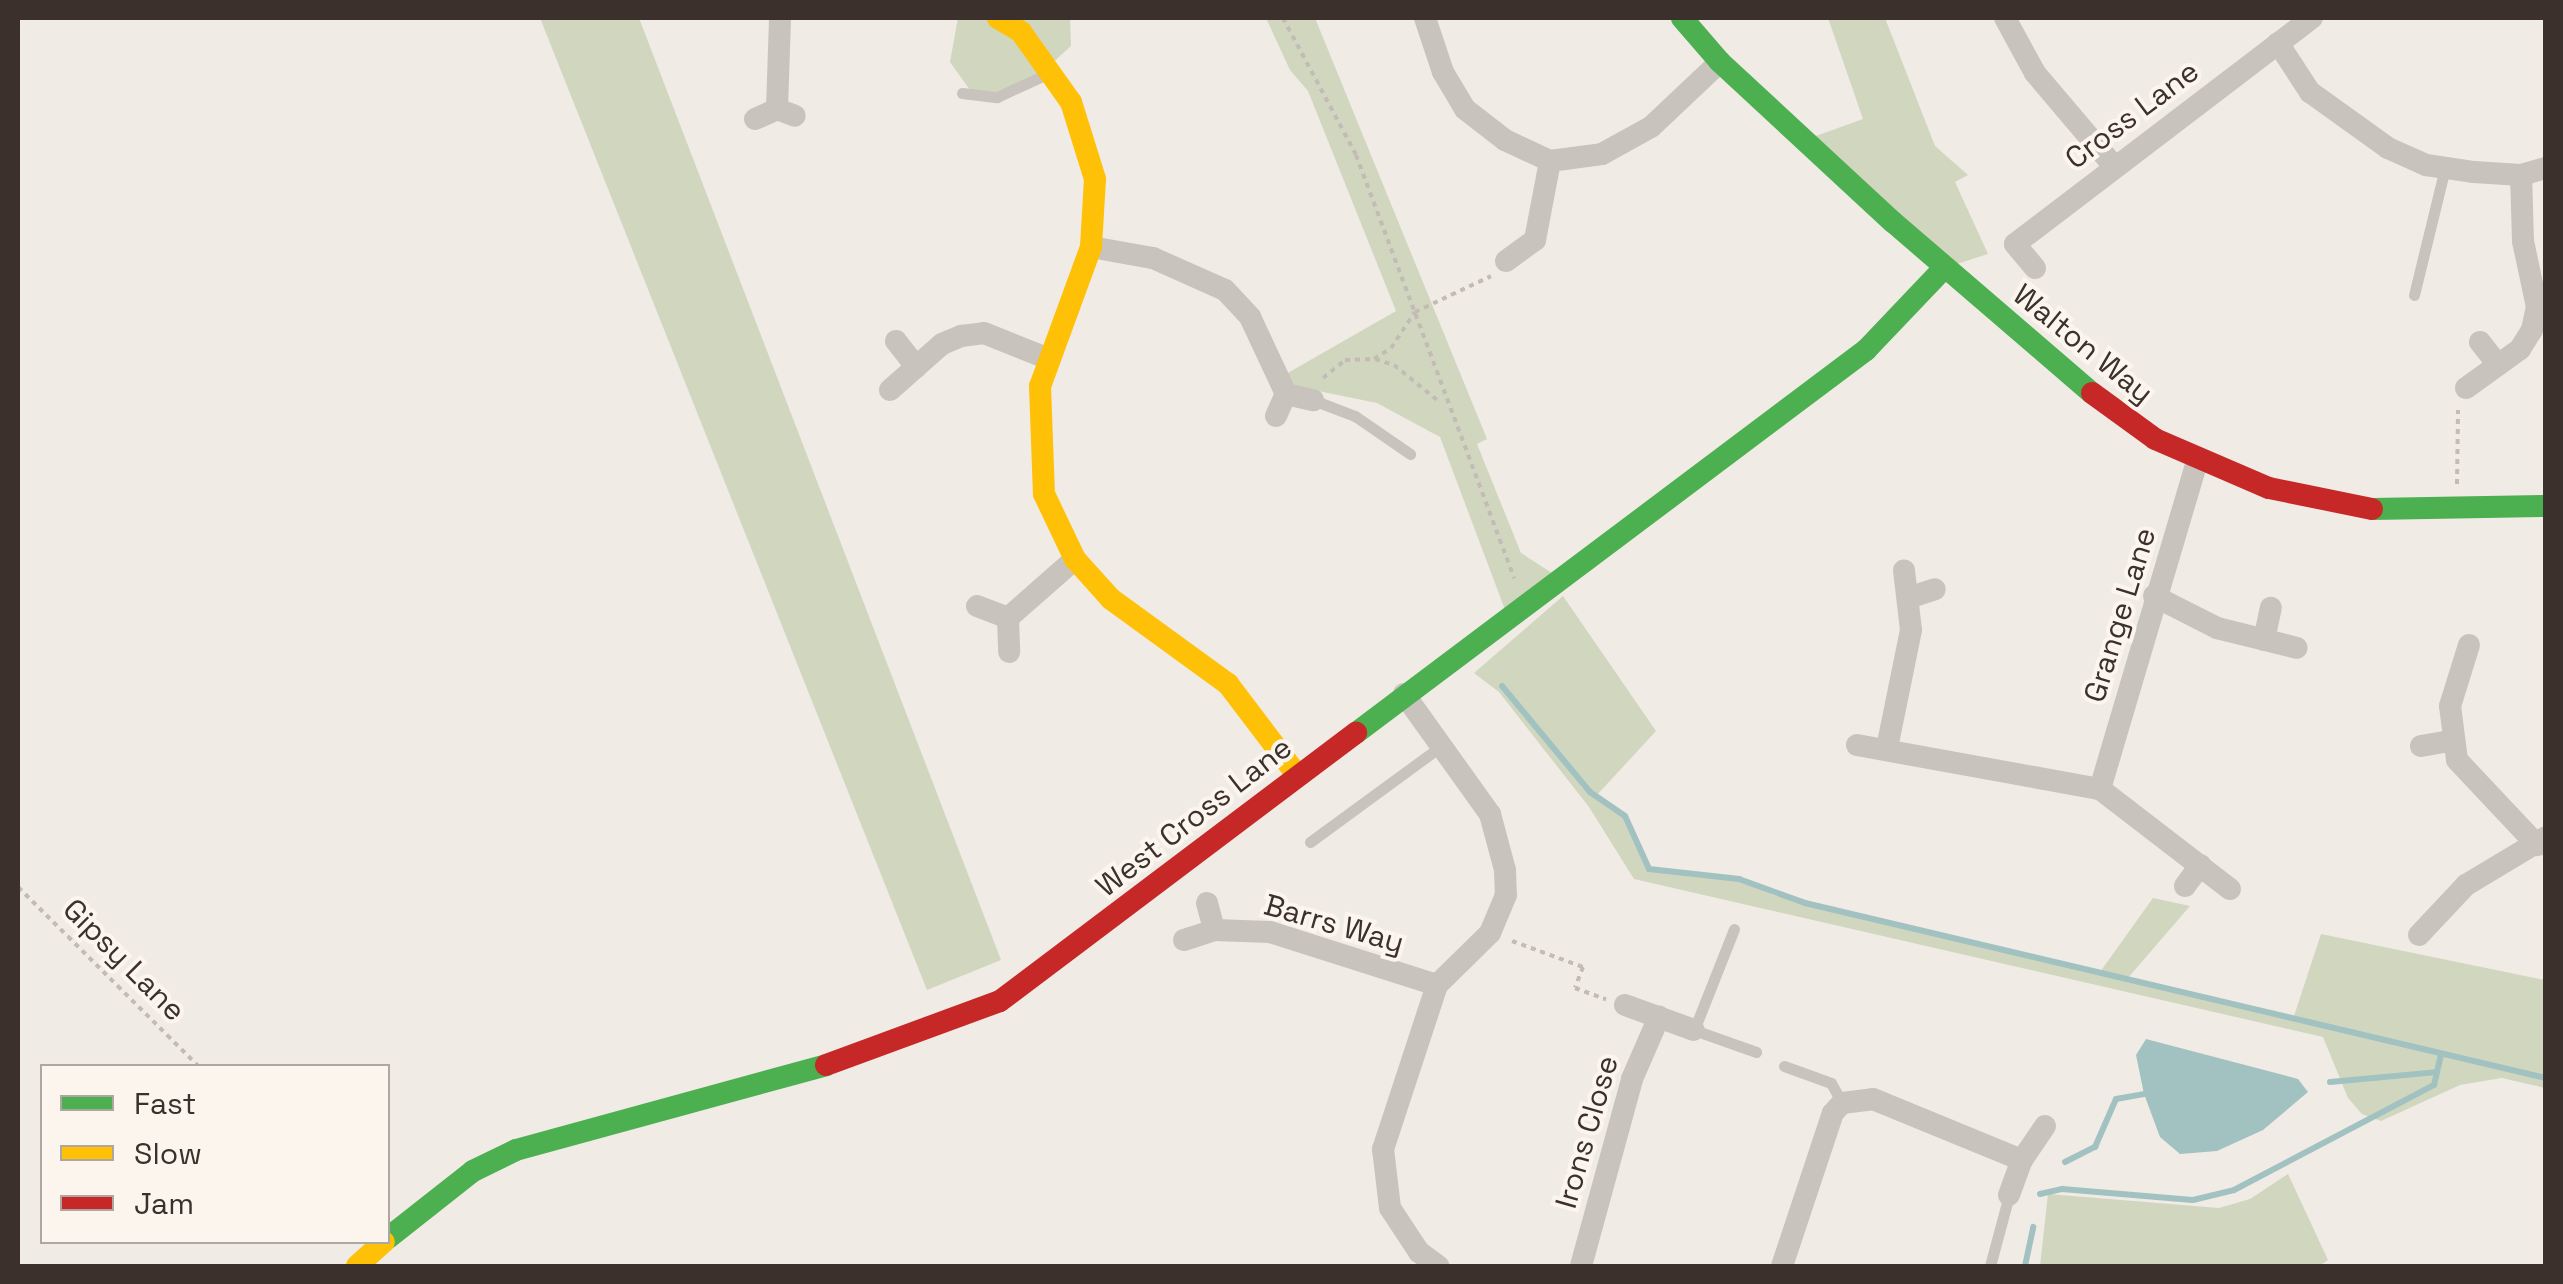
<!DOCTYPE html>
<style>
body{margin:0}
#map{position:relative;width:2563px;height:1284px;overflow:hidden;background:#f0ebe5;font-family:"Space Grotesk",sans-serif}
div>[style]{position:absolute}
.green>*{inset:0;background:#d1d6bf}
.water>*{inset:0;background:#a1c2c1}
.stream>*{height:6px;margin:-3px;padding:0 3px;transform-origin:3px;border-radius:3px;background:#a1c2c1}
.path>*{height:4px;margin-top:-2px;transform-origin:0;background:repeating-linear-gradient(90deg,#c2bbb6 0 5px,transparent 0 10px)}
.lane>*{height:11px;margin:-5.5px;padding:0 5.5px;transform-origin:5.5px;border-radius:5.5px;background:#c9c3be}
.street>*{height:22px;margin:-11px;padding:0 11px;transform-origin:11px;border-radius:11px;background:#c9c3be}
.fast>*{height:22px;margin:-11px;padding:0 11px;transform-origin:11px;border-radius:11px;background:#4caf50}
.slow>*{height:22px;margin:-11px;padding:0 11px;transform-origin:11px;border-radius:11px;background:#ffc107}
.jam>*{height:22px;margin:-11px;padding:0 11px;transform-origin:11px;border-radius:11px;background:#c62828}
span{translate:-50% -50%;white-space:nowrap;text-align:center;line-height:1.15;-webkit-text-stroke:8px #fbf5ee;paint-order:stroke}
.street-label{font-size:30px;color:#3b302b}
.frame{position:absolute;inset:0;border:20px solid #3b302b;pointer-events:none}
.legend{position:absolute;left:40px;top:1064px;width:350px;height:180px;box-sizing:border-box;background:#fbf5ee;border:2px solid #aea6a0;margin:0;padding:12px 18px;list-style:none;font-size:30px;color:#3b302b}
.legend li{display:flex;align-items:center;gap:20px;height:50px}
.legend b{width:50px;border:2px solid #aea6a0}
</style>
<div id="map">
<div class="green">
<div style="clip-path:polygon(540px 18px,639px 18px,1001px 960px,927px 990px)"></div>
<div style="clip-path:polygon(958px 18px,1070px 18px,1071px 46px,1027px 86px,975px 97px,950px 62px)"></div>
<div style="clip-path:polygon(1266px 18px,1315px 18px,1487px 439px,1477px 444px,1521px 553px,1558px 577px,1507px 615px,1440px 437px,1377px 403px,1318px 391px,1313px 400px,1279px 378px,1396px 311px,1308px 91px,1290px 70px)"></div>
<div style="clip-path:polygon(1828px 18px,1885px 18px,1935px 146px,1968px 175px,1955px 182px,1988px 254px,1944px 268px,1802px 141px,1863px 119px)"></div>
<div style="clip-path:polygon(1563px 596px,1656px 731px,1596px 796px,1625px 816px,1649px 869px,1739px 879px,1774px 895px,2100px 972px,2153px 898px,2190px 906px,2127px 979px,2293px 1019px,2321px 934px,2545px 980px,2545px 1088px,2502px 1078px,2460px 1085px,2381px 1121px,2362px 1114px,2348px 1098px,2323px 1037px,1634px 879px,1589px 807px,1499px 692px,1474px 673px)"></div>
<div style="clip-path:polygon(2288px 1174px,2328px 1260px,2319px 1266px,2040px 1266px,2048px 1194px,2219px 1208px,2250px 1199px)"></div>
</div>
<div class="water">
<div style="clip-path:polygon(2146px 1039px,2298px 1079px,2308px 1092px,2263px 1130px,2217px 1151px,2180px 1154px,2160px 1137px,2144px 1094px,2136px 1055px)"></div>
</div>
<div class="stream">
<div style="left:1502px;top:686px;width:138px;rotate:50.3deg"></div>
<div style="left:1590px;top:792px;width:42px;rotate:34.4deg"></div>
<div style="left:1625px;top:816px;width:58px;rotate:65.6deg"></div>
<div style="left:1649px;top:869px;width:91px;rotate:6.3deg"></div>
<div style="left:1739px;top:879px;width:70px;rotate:20deg"></div>
<div style="left:1805px;top:903px;width:761px;rotate:13.29deg"></div>
<div style="left:2330px;top:1082px;width:107px;rotate:-5.3deg"></div>
<div style="left:2065px;top:1162px;width:34px;rotate:-27deg"></div>
<div style="left:2095px;top:1147px;width:52px;rotate:-66.4deg"></div>
<div style="left:2116px;top:1099px;width:28px;rotate:-10deg"></div>
<div style="left:2040px;top:1194px;width:23px;rotate:-13deg"></div>
<div style="left:2062px;top:1189px;width:131px;rotate:4.8deg"></div>
<div style="left:2193px;top:1200px;width:42px;rotate:-13.7deg"></div>
<div style="left:2234px;top:1190px;width:226px;rotate:-27.7deg"></div>
<div style="left:2434px;top:1085px;width:32px;rotate:-77deg"></div>
<div style="left:2025px;top:1266px;width:40px;rotate:-78deg"></div>
</div>
<div class="path">
<div style="left:1283px;top:18px;width:155px;rotate:61.9deg"></div>
<div style="left:1356px;top:155px;width:452px;rotate:69.5deg"></div>
<div style="left:1375px;top:359px;width:20px;rotate:18deg"></div>
<div style="left:1394px;top:365px;width:60px;rotate:39deg"></div>
<div style="left:1323px;top:378px;width:28px;rotate:-39deg"></div>
<div style="left:1345px;top:360px;width:29px;rotate:-2deg"></div>
<div style="left:1374px;top:359px;width:20px;rotate:-33deg"></div>
<div style="left:1391px;top:348px;width:43px;rotate:-56.3deg"></div>
<div style="left:1415px;top:312px;width:84px;rotate:-25.3deg"></div>
<div style="left:2457px;top:484px;width:74px;rotate:-89.2deg"></div>
<div style="left:18px;top:887px;width:254px;rotate:44.8deg"></div>
<div style="left:1512px;top:941px;width:76px;rotate:20.1deg"></div>
<div style="left:1583px;top:967px;width:22px;rotate:111deg"></div>
<div style="left:1575px;top:988px;width:33px;rotate:20deg"></div>
</div>
<div class="lane">
<div style="left:962px;top:93px;width:35px;rotate:7deg"></div>
<div style="left:997px;top:97px;width:55px;rotate:-24.7deg"></div>
<div style="left:2414px;top:295px;width:131px;rotate:-76.3deg"></div>
<div style="left:1313px;top:400px;width:45px;rotate:20.9deg"></div>
<div style="left:1355px;top:416px;width:67px;rotate:34.6deg"></div>
<div style="left:1310px;top:842px;width:162px;rotate:-36.2deg"></div>
<div style="left:1734px;top:929px;width:109px;rotate:111.6deg"></div>
<div style="left:1694px;top:1030px;width:66px;rotate:19.5deg"></div>
<div style="left:1784px;top:1066px;width:50px;rotate:19.9deg"></div>
<div style="left:1831px;top:1083px;width:23px;rotate:61deg"></div>
<div style="left:1990px;top:1266px;width:73px;rotate:-75deg"></div>
</div>
<div class="street">
<div style="left:1425px;top:18px;width:57px;rotate:71.6deg"></div>
<div style="left:1443px;top:72px;width:43px;rotate:59.3deg"></div>
<div style="left:1465px;top:109px;width:51px;rotate:37.8deg"></div>
<div style="left:1505px;top:140px;width:50px;rotate:25deg"></div>
<div style="left:1550px;top:161px;width:52px;rotate:-7.7deg"></div>
<div style="left:1602px;top:154px;width:56px;rotate:-28.9deg"></div>
<div style="left:1651px;top:127px;width:95px;rotate:-43.3deg"></div>
<div style="left:2005px;top:18px;width:63px;rotate:61.4deg"></div>
<div style="left:2035px;top:73px;width:121px;rotate:49.7deg"></div>
<div style="left:2278px;top:43px;width:59px;rotate:56.9deg"></div>
<div style="left:2310px;top:92px;width:96px;rotate:35.7deg"></div>
<div style="left:2388px;top:148px;width:42px;rotate:24.1deg"></div>
<div style="left:2426px;top:165px;width:49px;rotate:8.3deg"></div>
<div style="left:2474px;top:172px;width:47px;rotate:3.7deg"></div>
<div style="left:2521px;top:175px;width:26px;rotate:-16deg"></div>
<div style="left:777px;top:109px;width:91px;rotate:-88.1deg"></div>
<div style="left:755px;top:119px;width:24px;rotate:-24deg"></div>
<div style="left:777px;top:109px;width:19px;rotate:21deg"></div>
<div style="left:1091px;top:247px;width:63px;rotate:10.1deg"></div>
<div style="left:1153px;top:258px;width:79px;rotate:24deg"></div>
<div style="left:1225px;top:290px;width:37px;rotate:47deg"></div>
<div style="left:1250px;top:317px;width:85px;rotate:64.9deg"></div>
<div style="left:1506px;top:261px;width:36px;rotate:-36deg"></div>
<div style="left:1535px;top:240px;width:80px;rotate:-79.2deg"></div>
<div style="left:2035px;top:268px;width:31px;rotate:-130deg"></div>
<div style="left:2015px;top:244px;width:373px;rotate:-37.3deg"></div>
<div style="left:896px;top:341px;width:33px;rotate:52deg"></div>
<div style="left:2480px;top:342px;width:29px;rotate:52deg"></div>
<div style="left:2466px;top:388px;width:67px;rotate:-35.8deg"></div>
<div style="left:2520px;top:349px;width:22px;rotate:-58deg"></div>
<div style="left:2532px;top:330px;width:24px;rotate:-78deg"></div>
<div style="left:2537px;top:307px;width:67px;rotate:-102deg"></div>
<div style="left:2523px;top:241px;width:66px;rotate:-91.7deg"></div>
<div style="left:890px;top:390px;width:69px;rotate:-41.5deg"></div>
<div style="left:942px;top:344px;width:21px;rotate:-23deg"></div>
<div style="left:961px;top:336px;width:23px;rotate:-7deg"></div>
<div style="left:984px;top:333px;width:70px;rotate:21.8deg"></div>
<div style="left:1276px;top:416px;width:24px;rotate:-66deg"></div>
<div style="left:1286px;top:394px;width:28px;rotate:13deg"></div>
<div style="left:2154px;top:596px;width:71px;rotate:26.9deg"></div>
<div style="left:2217px;top:628px;width:82px;rotate:14deg"></div>
<div style="left:1911px;top:597px;width:25px;rotate:-18deg"></div>
<div style="left:977px;top:606px;width:33px;rotate:21deg"></div>
<div style="left:1008px;top:618px;width:34px;rotate:88deg"></div>
<div style="left:1008px;top:618px;width:89px;rotate:-41.4deg"></div>
<div style="left:2264px;top:640px;width:33px;rotate:-78deg"></div>
<div style="left:2469px;top:645px;width:64px;rotate:107.3deg"></div>
<div style="left:2450px;top:706px;width:54px;rotate:82.6deg"></div>
<div style="left:2457px;top:760px;width:117px;rotate:46.7deg"></div>
<div style="left:1404px;top:694px;width:148px;rotate:54.4deg"></div>
<div style="left:1490px;top:814px;width:58px;rotate:75deg"></div>
<div style="left:1505px;top:870px;width:25px;rotate:88deg"></div>
<div style="left:1506px;top:895px;width:41px;rotate:112.8deg"></div>
<div style="left:1490px;top:933px;width:74px;rotate:135.5deg"></div>
<div style="left:1437px;top:985px;width:173px;rotate:108.2deg"></div>
<div style="left:1383px;top:1149px;width:59px;rotate:83.2deg"></div>
<div style="left:1390px;top:1208px;width:53px;rotate:56.6deg"></div>
<div style="left:1419px;top:1252px;width:24px;rotate:36deg"></div>
<div style="left:1857px;top:745px;width:247px;rotate:10.3deg"></div>
<div style="left:2100px;top:789px;width:164px;rotate:37.6deg"></div>
<div style="left:2421px;top:746px;width:29px;rotate:-10deg"></div>
<div style="left:1887px;top:748px;width:120px;rotate:-78.5deg"></div>
<div style="left:1911px;top:630px;width:60px;rotate:-96.7deg"></div>
<div style="left:2100px;top:789px;width:344px;rotate:-73.5deg"></div>
<div style="left:2185px;top:886px;width:26px;rotate:-54deg"></div>
<div style="left:1207px;top:903px;width:28px;rotate:75deg"></div>
<div style="left:2419px;top:935px;width:69px;rotate:-46.8deg"></div>
<div style="left:2466px;top:885px;width:93px;rotate:-31deg"></div>
<div style="left:1184px;top:940px;width:32px;rotate:-18deg"></div>
<div style="left:1214px;top:930px;width:56px;rotate:2deg"></div>
<div style="left:1270px;top:932px;width:175px;rotate:17.6deg"></div>
<div style="left:1625px;top:1005px;width:73px;rotate:19.9deg"></div>
<div style="left:2009px;top:1195px;width:37px;rotate:-70deg"></div>
<div style="left:2022px;top:1160px;width:41px;rotate:-55.9deg"></div>
<div style="left:1581px;top:1266px;width:194px;rotate:-74.7deg"></div>
<div style="left:1632px;top:1079px;width:68px;rotate:-66.5deg"></div>
<div style="left:1782px;top:1266px;width:161px;rotate:-71.6deg"></div>
<div style="left:1833px;top:1113px;width:13px;rotate:-48deg"></div>
<div style="left:1842px;top:1103px;width:31px;rotate:-7deg"></div>
<div style="left:1873px;top:1099px;width:161px;rotate:22.3deg"></div>
</div>
<div class="fast">
<div style="left:1682px;top:18px;width:58px;rotate:49.2deg"></div>
<div style="left:1720px;top:62px;width:236px;rotate:42.8deg"></div>
<div style="left:1893px;top:222px;width:262px;rotate:40.7deg"></div>
<div style="left:2372px;top:509px;width:174px;rotate:-1deg"></div>
<div style="left:1356px;top:733px;width:638px;rotate:-36.91deg"></div>
<div style="left:1866px;top:350px;width:113px;rotate:-46.4deg"></div>
<div style="left:388px;top:1238px;width:108px;rotate:-38.2deg"></div>
<div style="left:473px;top:1171px;width:48px;rotate:-26deg"></div>
<div style="left:516px;top:1150px;width:321px;rotate:-15.3deg"></div>
</div>
<div class="slow">
<div style="left:998px;top:18px;width:27px;rotate:31deg"></div>
<div style="left:1021px;top:32px;width:86px;rotate:54.5deg"></div>
<div style="left:1071px;top:102px;width:81px;rotate:72.7deg"></div>
<div style="left:1095px;top:179px;width:68px;rotate:93.4deg"></div>
<div style="left:1091px;top:247px;width:148px;rotate:110.1deg"></div>
<div style="left:1040px;top:386px;width:108px;rotate:87.9deg"></div>
<div style="left:1044px;top:494px;width:72px;rotate:64.5deg"></div>
<div style="left:1075px;top:559px;width:54px;rotate:48deg"></div>
<div style="left:1111px;top:599px;width:145px;rotate:36deg"></div>
<div style="left:1228px;top:684px;width:114px;rotate:52.8deg"></div>
<div style="left:357px;top:1266px;width:36px;rotate:-42deg"></div>
</div>
<div class="jam">
<div style="left:2092px;top:393px;width:78px;rotate:36.1deg"></div>
<div style="left:2155px;top:439px;width:124px;rotate:23.3deg"></div>
<div style="left:2269px;top:488px;width:105px;rotate:11.5deg"></div>
<div style="left:826px;top:1065px;width:185px;rotate:-20.2deg"></div>
<div style="left:1000px;top:1001px;width:446px;rotate:-37deg"></div>
</div>
<div class="street-label">
<span style="left:2132px;top:115px;rotate:-37deg">Cross Lane</span>
<span style="left:2083px;top:344px;rotate:39deg">Walton Way</span>
<span style="left:2120px;top:615px;rotate:-73deg">Grange Lane</span>
<span style="left:1194px;top:817px;rotate:-38deg">West Cross Lane</span>
<span style="left:1334px;top:924px;rotate:16deg">Barrs Way</span>
<span style="left:124px;top:960px;rotate:45deg">Gipsy Lane</span>
<span style="left:1587px;top:1132px;rotate:-74deg">Irons Close</span>
</div>
<div class="frame"></div>
<ul class="legend">
<li><b style="height:12px;background:#4caf50"></b>Fast</li>
<li><b style="height:12px;background:#ffc107"></b>Slow</li>
<li><b style="height:12px;background:#c62828"></b>Jam</li>
</ul>
</div>
